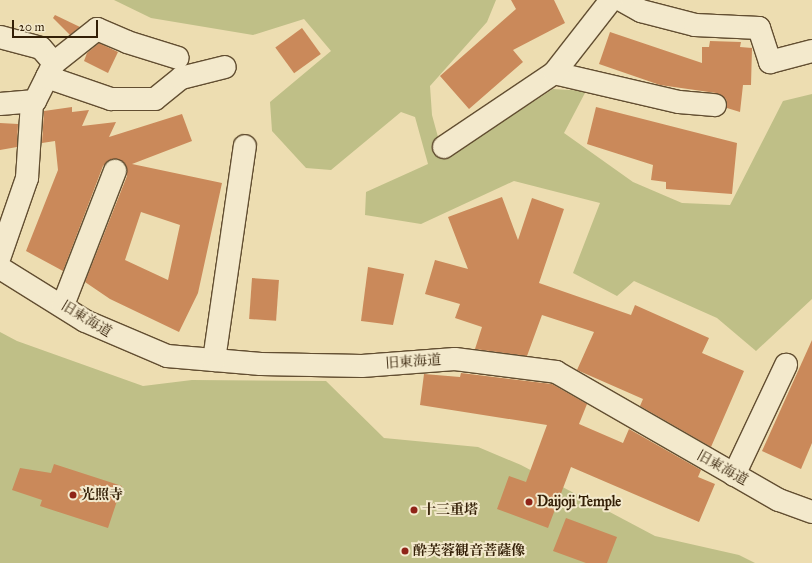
<!DOCTYPE html>
<meta charset="utf-8">
<style>
body{margin:0}
#map{position:relative;width:812px;height:563px;overflow:hidden;background:#edddb1;font-family:"IM FELL Great Primer","Noto Serif JP",serif}
div>[style]{position:absolute}
.green>*{inset:0;background:#bfbf87}
.building>*{inset:0;background:#ca895a;transform-origin:0 0}
.roads{filter:drop-shadow(1px 0 #624e31) drop-shadow(-1px 0 #624e31) drop-shadow(0 1px #624e31) drop-shadow(0 -1px #624e31)}
.minor>*{height:22px;margin:-11px;padding:0 11px;transform-origin:11px;border-radius:11px;background:#f3e9cc}
.dots>*{width:11px;height:11px;translate:-50% -50%;box-sizing:border-box;border:2px solid #f3e9cc;border-radius:50%}
span{translate:-50% -50%;white-space:nowrap;text-align:center;line-height:1.15;-webkit-text-stroke:4px #f3e9cc;paint-order:stroke}
.street-label{font-size:14px;color:#331f06}
.poi-label{font-size:14px;color:#331f06;font-weight:700}
.left{translate:0 -50%;text-align:left}
.scale{position:absolute;left:12px;top:20px;width:86px;height:18px;box-sizing:border-box;border:2px solid #331f06;border-top:0;padding-left:5px;font-size:12px;line-height:14px;white-space:nowrap;color:#331f06;-webkit-text-stroke:3px #f3e9cc;paint-order:stroke}
</style>
<div id="map">
<div class="green">
<div style="clip-path:polygon(114px 0,496px 0,487px 22px,430px 86px,432px 115px,444px 159px,553px 89px,586px 91px,564px 133px,633px 182px,682px 203px,730px 205px,783px 101px,812px 94px,812px 299px,756px 351px,717px 318px,634px 281px,617px 296px,573px 273px,600px 203px,514px 181px,421px 224px,365px 215px,366px 192px,428px 164px,415px 117px,401px 112px,331px 170px,306px 168px,272px 131px,270px 102px,331px 51px,304px 19px,253px 35px,151px 18px)"></div>
<div style="clip-path:polygon(0 332px,17px 341px,143px 386px,192px 380px,326px 381px,384px 438px,478px 447px,521px 465px,655px 536px,739px 555px,755px 563px,0 563px)"></div>
</div>
<div class="building">
<div style="clip-path:polygon(511px 0,554px 0,565px 23px,513px 50px,523px 62px,469px 109px,440px 76px,516px 9px)"></div>
<div style="clip-path:polygon(55px 15px,80px 27px,70px 35px,53px 18px)"></div>
<div style="left:302px;top:28px;width:32px;height:33px;rotate:54deg"></div>
<div style="clip-path:polygon(610px 32px,702px 63px,702px 47px,709px 47px,710px 41px,741px 42px,740px 47px,752px 48px,751px 85px,743px 85px,740px 112px,727px 108px,726px 99px,716px 93px,660px 85px,599px 64px)"></div>
<div style="clip-path:polygon(99px 43px,118px 52px,108px 73px,84px 61px,87px 53px)"></div>
<div style="clip-path:polygon(evenodd,72px 107px,72px 112px,89px 110px,82px 126px,116px 122px,109px 137px,182px 114px,192px 141px,132px 164px,222px 183px,198px 293px,179px 332px,110px 299px,85px 282px,127px 176px,127px 169px,120px 160px,113px 159px,103px 166px,63px 271px,26px 251px,58px 170px,55px 141px,42px 143px,44px 111px,72px 107px,141px 212px,180px 225px,168px 280px,125px 260px,141px 212px)"></div>
<div style="clip-path:polygon(596px 107px,737px 143px,732px 194px,666px 189px,666px 182px,651px 180px,653px 165px,587px 144px)"></div>
<div style="clip-path:polygon(0 123px,18px 124px,17px 147px,0 150px)"></div>
<div style="clip-path:polygon(502px 197px,518px 240px,532px 198px,564px 209px,539px 283px,631px 315px,635px 305px,709px 338px,702px 353px,744px 371px,711px 447px,640px 406px,643px 399px,577px 370px,594px 332px,542px 315px,527px 356px,475px 349px,482px 327px,455px 318px,460px 304px,425px 294px,435px 260px,468px 269px,448px 217px)"></div>
<div style="clip-path:polygon(368px 267px,404px 274px,393px 325px,361px 321px)"></div>
<div style="left:252px;top:278px;width:27px;height:41px;rotate:4deg"></div>
<div style="clip-path:polygon(812px 340px,812px 443px,801px 469px,762px 451px)"></div>
<div style="clip-path:polygon(461px 373px,552px 384px,587px 404px,579px 424px,623px 443px,629px 429px,701px 470px,698px 477px,715px 484px,699px 522px,571px 467px,548px 528px,497px 509px,509px 476px,526px 482px,547px 425px,420px 405px,424px 374px,460px 377px)"></div>
<div style="clip-path:polygon(54px 464px,122px 486px,108px 528px,40px 506px,42px 500px,12px 490px,20px 468px,51px 473px)"></div>
<div style="clip-path:polygon(566px 518px,617px 537px,607px 563px,586px 563px,553px 551px)"></div>
</div>
<div class="roads">
<div class="minor">
<div style="left:621px;top:0;width:23px;rotate:29deg"></div>
<div style="left:641px;top:11px;width:56px;rotate:14.5deg"></div>
<div style="left:695px;top:25px;width:64px;rotate:2.7deg"></div>
<div style="left:759px;top:28px;width:36px;rotate:72deg"></div>
<div style="left:770px;top:62px;width:43px;rotate:-14.7deg"></div>
<div style="left:0;top:37px;width:42px;rotate:15deg"></div>
<div style="left:41px;top:48px;width:20px;rotate:49deg"></div>
<div style="left:54px;top:63px;width:42px;rotate:116.6deg"></div>
<div style="left:35px;top:101px;width:35px;rotate:175deg"></div>
<div style="left:54px;top:63px;width:55px;rotate:-38.3deg"></div>
<div style="left:97px;top:29px;width:33px;rotate:23deg"></div>
<div style="left:127px;top:42px;width:53px;rotate:17.4deg"></div>
<div style="left:554px;top:73px;width:128px;rotate:13.1deg"></div>
<div style="left:679px;top:102px;width:36px;rotate:5deg"></div>
<div style="left:47px;top:77px;width:68px;rotate:19deg"></div>
<div style="left:111px;top:99px;width:44px"></div>
<div style="left:155px;top:99px;width:33px;rotate:-39deg"></div>
<div style="left:181px;top:78px;width:45px;rotate:-14deg"></div>
<div style="left:444px;top:147px;width:133px;rotate:-33.9deg"></div>
<div style="left:554px;top:73px;width:93px;rotate:-52deg"></div>
<div style="left:0;top:256px;width:83px;rotate:-70.9deg"></div>
<div style="left:27px;top:178px;width:75px;rotate:-86.2deg"></div>
<div style="left:0;top:268px;width:100px;rotate:31.9deg"></div>
<div style="left:85px;top:321px;width:89px;rotate:23.1deg"></div>
<div style="left:167px;top:356px;width:94px;rotate:4.9deg"></div>
<div style="left:261px;top:364px;width:101px;rotate:1.1deg"></div>
<div style="left:362px;top:366px;width:93px;rotate:-4.3deg"></div>
<div style="left:455px;top:359px;width:102px;rotate:7.3deg"></div>
<div style="left:556px;top:372px;width:257px;rotate:29.9deg"></div>
<div style="left:779px;top:500px;width:35px;rotate:20deg"></div>
<div style="left:63px;top:305px;width:144px;rotate:-68.8deg"></div>
<div style="left:214px;top:360px;width:216px;rotate:-81.8deg"></div>
<div style="left:734px;top:475px;width:122px;rotate:-64.7deg"></div>
</div>
</div>
<div class="dots">
<div style="left:73px;top:495px;background:#8f2418"></div>
<div style="left:529px;top:502px;background:#8f2418"></div>
<div style="left:414px;top:510px;background:#8f2418"></div>
<div style="left:405px;top:551px;background:#8f2418"></div>
</div>
<div class="street-label">
<span style="left:86px;top:319px;rotate:31deg">旧東海道</span>
<span style="left:413px;top:362px;rotate:-4deg">旧東海道</span>
<span style="left:722px;top:468px;rotate:29deg">旧東海道</span>
</div>
<div class="poi-label">
<span class="left" style="left:81px;top:495px">光照寺</span>
<span class="left" style="left:537px;top:502px">Daijoji Temple</span>
<span class="left" style="left:422px;top:510px">十三重塔</span>
<span class="left" style="left:413px;top:551px">酔芙蓉観音菩薩像</span>
</div>
<div class="scale">20 m</div>
</div>
